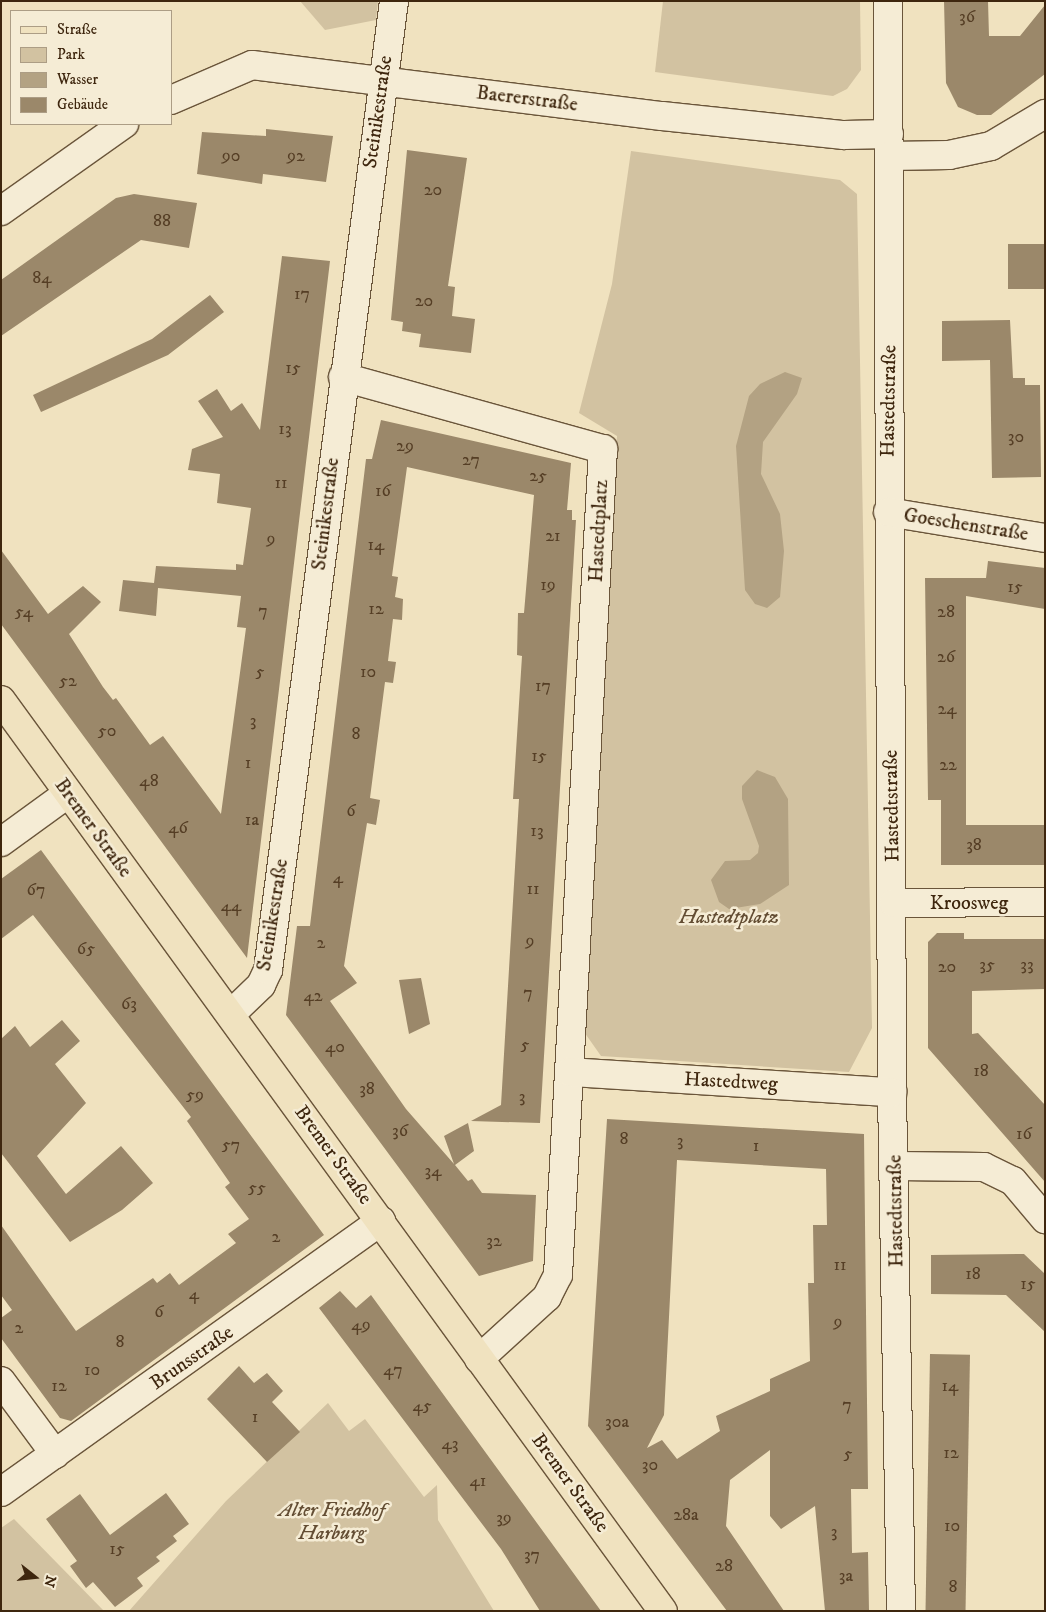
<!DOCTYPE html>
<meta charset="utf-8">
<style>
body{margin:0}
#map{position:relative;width:1046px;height:1612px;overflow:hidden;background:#f0e2bf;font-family:"IM FELL DW Pica",serif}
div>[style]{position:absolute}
.green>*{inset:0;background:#d2c2a1}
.water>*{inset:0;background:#b3a283}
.building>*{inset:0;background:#9b886a;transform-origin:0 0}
.roads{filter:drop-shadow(1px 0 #6a553a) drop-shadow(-1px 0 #6a553a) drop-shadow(0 1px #6a553a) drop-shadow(0 -1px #6a553a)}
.minor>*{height:28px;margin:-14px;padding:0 14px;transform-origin:14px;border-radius:14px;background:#f5ecd5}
.major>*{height:28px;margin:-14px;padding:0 14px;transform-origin:14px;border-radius:14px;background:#f0e2bf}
span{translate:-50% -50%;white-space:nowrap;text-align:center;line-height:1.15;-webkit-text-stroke:5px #f5ecd5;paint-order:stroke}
.number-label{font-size:18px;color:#553e25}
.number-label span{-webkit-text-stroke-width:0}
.street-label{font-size:20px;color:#3e260e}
.park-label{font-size:20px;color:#634d33;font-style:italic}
.frame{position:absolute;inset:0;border:2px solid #3e260e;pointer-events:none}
.legend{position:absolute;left:10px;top:10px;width:162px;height:115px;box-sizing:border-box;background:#f5ecd5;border:1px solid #ac9d85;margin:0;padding:6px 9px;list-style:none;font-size:15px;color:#3e260e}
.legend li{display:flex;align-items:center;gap:10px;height:25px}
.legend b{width:25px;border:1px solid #ac9d85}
.north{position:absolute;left:10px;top:1552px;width:50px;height:50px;-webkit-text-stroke:4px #f5ecd5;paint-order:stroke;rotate:106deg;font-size:14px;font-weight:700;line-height:20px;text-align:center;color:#3e260e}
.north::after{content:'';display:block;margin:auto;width:18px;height:22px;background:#3e260e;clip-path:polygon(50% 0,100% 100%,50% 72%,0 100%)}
</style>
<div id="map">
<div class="green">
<div style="clip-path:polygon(300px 1px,378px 1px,376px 20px,325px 30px)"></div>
<div style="clip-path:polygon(663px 1px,860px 1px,861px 70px,847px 89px,833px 96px,655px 72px)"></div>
<div style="clip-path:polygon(631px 151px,840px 180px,857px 194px,872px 1028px,849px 1072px,601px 1056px,582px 1029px,617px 436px,579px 413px,612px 284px)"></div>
<div style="clip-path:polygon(328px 1403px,349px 1431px,365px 1419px,424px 1497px,437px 1485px,438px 1520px,494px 1611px,129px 1611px,226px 1501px)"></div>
<div style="clip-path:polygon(14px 1519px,104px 1611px,1px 1611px,1px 1528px)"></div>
</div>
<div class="water">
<div style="clip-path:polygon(785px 372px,802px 378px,797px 394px,763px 442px,761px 474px,780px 514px,784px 551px,780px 597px,767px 608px,755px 604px,745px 590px,736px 446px,749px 396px,760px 384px)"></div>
<div style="clip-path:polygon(757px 770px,775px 777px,788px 799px,789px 885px,760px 904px,729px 909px,719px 902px,711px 880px,725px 861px,750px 860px,758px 853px,759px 846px,742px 799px,742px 786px)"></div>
</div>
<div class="building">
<div style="clip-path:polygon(944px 1px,988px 1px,989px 36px,1020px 36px,1045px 5px,1045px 74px,991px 115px,977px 115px,958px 107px,946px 83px)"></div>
<div style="clip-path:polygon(266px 129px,333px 136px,326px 182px,263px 174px,262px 184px,197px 174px,202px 132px,266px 136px)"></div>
<div style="clip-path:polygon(407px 150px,467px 158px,448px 286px,455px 287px,452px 316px,475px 319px,471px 353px,419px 347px,421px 334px,402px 331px,403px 322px,391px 320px)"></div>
<div style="clip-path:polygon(134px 194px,197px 203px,189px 248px,141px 240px,1px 336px,1px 280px,116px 198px)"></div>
<div style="left:1008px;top:244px;width:37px;height:45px"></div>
<div style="clip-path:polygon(282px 256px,330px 261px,247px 958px,1px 624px,1px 550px,48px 614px,83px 586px,101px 602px,69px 634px,103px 687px,113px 700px,116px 698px,150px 745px,163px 736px,221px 814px,246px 628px,237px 627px,241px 596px,158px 588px,156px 616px,119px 611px,123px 580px,154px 583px,156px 566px,236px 570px,236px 564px,243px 565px,251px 508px,217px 503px,220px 474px,188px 470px,192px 449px,223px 437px,198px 401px,217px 389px,231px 411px,242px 403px,260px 430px)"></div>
<div style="clip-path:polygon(210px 295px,224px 312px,168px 355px,41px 412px,33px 395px,152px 339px)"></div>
<div style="clip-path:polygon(1010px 320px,1013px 378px,1025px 378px,1025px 385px,1040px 385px,1041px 477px,992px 478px,990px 360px,942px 361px,942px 321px)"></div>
<div style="clip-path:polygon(381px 420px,571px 463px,567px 510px,572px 510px,572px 520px,576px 520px,540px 1123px,471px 1121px,501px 1105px,519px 799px,513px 799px,522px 656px,517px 655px,518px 613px,524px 613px,534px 495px,407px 467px,392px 576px,398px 577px,395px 597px,403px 599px,402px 620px,393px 619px,388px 661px,396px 662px,393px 683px,385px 682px,370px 798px,380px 800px,376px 825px,367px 823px,344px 966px,357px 983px,330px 1001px,406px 1109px,454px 1164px,444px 1136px,468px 1123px,474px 1151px,455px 1165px,468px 1181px,472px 1179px,482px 1193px,536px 1195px,533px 1261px,479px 1276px,286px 1015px,297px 926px,310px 926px,366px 459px,372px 459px)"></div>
<div style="clip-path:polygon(988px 561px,1045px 568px,1045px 609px,966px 596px,966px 825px,1045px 825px,1045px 865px,941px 865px,941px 800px,928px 800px,925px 578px,986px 578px)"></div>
<div style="clip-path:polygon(41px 850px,324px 1235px,71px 1421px,60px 1418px,1px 1338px,1px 1318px,12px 1310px,1px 1295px,1px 1225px,76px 1331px,153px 1278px,157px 1283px,170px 1273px,179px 1285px,236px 1243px,228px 1234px,249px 1219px,225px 1187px,230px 1183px,187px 1121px,191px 1117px,33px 915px,1px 939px,1px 879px)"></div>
<div style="clip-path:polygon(937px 933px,964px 933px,964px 939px,1045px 939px,1045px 989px,972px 991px,972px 1034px,978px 1033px,1045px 1105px,1045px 1182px,928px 1048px,928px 942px)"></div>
<div style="clip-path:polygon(421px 978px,430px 1024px,409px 1034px,399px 980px)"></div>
<div style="clip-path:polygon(62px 1020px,80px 1041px,55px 1064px,86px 1103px,37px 1156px,66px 1194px,121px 1146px,153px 1183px,122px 1210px,70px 1242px,1px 1153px,1px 1039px,15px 1026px,30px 1047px)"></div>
<div style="clip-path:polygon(evenodd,607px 1119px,864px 1134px,868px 1489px,851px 1489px,852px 1553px,868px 1552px,869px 1611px,825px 1611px,815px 1506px,781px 1529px,770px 1516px,770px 1450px,730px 1480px,726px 1526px,784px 1611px,727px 1611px,588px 1426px,607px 1119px,677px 1160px,826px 1169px,827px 1225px,813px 1225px,814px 1283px,808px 1283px,810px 1361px,770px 1379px,770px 1391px,716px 1416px,720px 1431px,677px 1459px,662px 1440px,647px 1448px,664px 1415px,677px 1160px)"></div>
<div style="clip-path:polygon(1024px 1254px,1045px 1274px,1045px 1332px,1006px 1295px,931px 1294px,931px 1255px)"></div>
<div style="clip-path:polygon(340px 1291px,356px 1308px,371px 1295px,601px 1611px,540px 1611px,501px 1549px,319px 1308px)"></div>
<div style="left:930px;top:1354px;width:40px;height:257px;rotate:1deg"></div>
<div style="clip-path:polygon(239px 1366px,254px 1383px,267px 1373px,283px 1391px,272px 1402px,300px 1432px,267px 1462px,207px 1399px)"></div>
<div style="clip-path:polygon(166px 1493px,189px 1524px,173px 1536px,177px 1541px,156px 1557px,160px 1561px,137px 1578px,143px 1586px,115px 1607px,93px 1582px,86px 1588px,70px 1566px,77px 1561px,46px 1519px,80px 1494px,110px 1535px)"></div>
</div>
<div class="roads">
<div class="minor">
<div style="left:888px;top:1px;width:1091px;rotate:89.79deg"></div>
<div style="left:892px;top:1092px;width:519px;rotate:89.01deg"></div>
<div style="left:171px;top:100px;width:88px;rotate:-23.4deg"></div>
<div style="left:252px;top:65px;width:413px;rotate:7.1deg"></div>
<div style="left:662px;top:116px;width:183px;rotate:6deg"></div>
<div style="left:844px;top:135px;width:45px;rotate:-1.3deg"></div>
<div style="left:890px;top:156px;width:59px;rotate:-1deg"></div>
<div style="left:949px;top:155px;width:43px;rotate:-12.1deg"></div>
<div style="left:991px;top:146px;width:63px;rotate:-30.7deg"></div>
<div style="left:1px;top:211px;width:151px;rotate:-35.3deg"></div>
<div style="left:343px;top:377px;width:270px;rotate:15.5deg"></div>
<div style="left:603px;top:449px;width:827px;rotate:93.12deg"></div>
<div style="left:558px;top:1275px;width:25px;rotate:117deg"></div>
<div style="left:547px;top:1297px;width:92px;rotate:137.6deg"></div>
<div style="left:888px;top:512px;width:159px;rotate:9.4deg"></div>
<div style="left:1px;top:842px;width:82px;rotate:-36deg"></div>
<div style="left:894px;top:903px;width:151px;rotate:-0.4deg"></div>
<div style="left:231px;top:1014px;width:42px;rotate:-44deg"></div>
<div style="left:261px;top:985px;width:17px;rotate:-65deg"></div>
<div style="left:268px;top:970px;width:977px;rotate:-82.59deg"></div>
<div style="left:570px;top:1072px;width:323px;rotate:3.6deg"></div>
<div style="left:896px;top:1166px;width:88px;rotate:0.7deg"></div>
<div style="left:984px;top:1167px;width:32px;rotate:26deg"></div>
<div style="left:1013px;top:1181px;width:50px;rotate:49.9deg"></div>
<div style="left:1px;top:1381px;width:91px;rotate:53.5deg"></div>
<div style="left:1px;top:1492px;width:467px;rotate:-35.5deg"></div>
</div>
<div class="major">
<div style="left:1px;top:700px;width:1126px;rotate:54deg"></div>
</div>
</div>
<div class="number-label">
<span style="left:967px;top:17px">36</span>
<span style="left:231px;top:156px">90</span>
<span style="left:296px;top:156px">92</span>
<span style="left:433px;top:190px">20</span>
<span style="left:162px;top:221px">88</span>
<span style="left:42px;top:278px">84</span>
<span style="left:302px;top:294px">17</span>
<span style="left:424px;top:301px">20</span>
<span style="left:293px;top:368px">15</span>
<span style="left:285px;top:429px">13</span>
<span style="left:1016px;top:437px">30</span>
<span style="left:405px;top:446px">29</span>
<span style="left:471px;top:460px">27</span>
<span style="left:538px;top:476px">25</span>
<span style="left:281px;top:483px">11</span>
<span style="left:383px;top:491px">16</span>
<span style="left:553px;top:536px">21</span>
<span style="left:271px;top:539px">9</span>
<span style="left:376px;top:545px">14</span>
<span style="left:548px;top:585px">19</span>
<span style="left:1015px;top:587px">15</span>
<span style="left:376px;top:609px">12</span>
<span style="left:263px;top:611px">7</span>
<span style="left:24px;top:612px">54</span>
<span style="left:946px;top:612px">28</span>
<span style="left:946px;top:657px">26</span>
<span style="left:260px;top:672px">5</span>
<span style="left:368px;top:672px">10</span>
<span style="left:68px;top:681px">52</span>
<span style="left:543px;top:686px">17</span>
<span style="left:947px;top:709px">24</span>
<span style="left:253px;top:721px">3</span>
<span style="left:107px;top:731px">50</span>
<span style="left:356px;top:734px">8</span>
<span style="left:539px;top:756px">15</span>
<span style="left:248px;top:763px">1</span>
<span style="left:948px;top:765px">22</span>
<span style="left:149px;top:781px">48</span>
<span style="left:351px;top:811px">6</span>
<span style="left:252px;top:820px">1a</span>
<span style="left:178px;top:828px">46</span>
<span style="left:537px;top:831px">13</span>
<span style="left:974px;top:845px">38</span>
<span style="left:338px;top:878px">4</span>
<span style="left:533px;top:889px">11</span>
<span style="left:36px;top:890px">67</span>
<span style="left:231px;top:906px">44</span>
<span style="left:530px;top:941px">9</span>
<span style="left:321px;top:943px">2</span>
<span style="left:86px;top:949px">65</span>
<span style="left:987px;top:965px">35</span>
<span style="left:1027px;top:965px">33</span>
<span style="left:947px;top:967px">20</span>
<span style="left:528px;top:993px">7</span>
<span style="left:313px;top:996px">42</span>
<span style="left:129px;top:1004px">63</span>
<span style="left:525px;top:1045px">5</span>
<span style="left:335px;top:1047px">40</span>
<span style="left:981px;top:1071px">18</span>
<span style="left:367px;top:1089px">38</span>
<span style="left:195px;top:1095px">59</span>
<span style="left:522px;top:1097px">3</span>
<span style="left:400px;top:1131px">36</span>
<span style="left:1024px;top:1134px">16</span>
<span style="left:624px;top:1139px">8</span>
<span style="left:680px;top:1141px">3</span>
<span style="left:231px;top:1145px">57</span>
<span style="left:756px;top:1146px">1</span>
<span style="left:433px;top:1171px">34</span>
<span style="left:257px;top:1188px">55</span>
<span style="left:276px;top:1237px">2</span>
<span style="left:494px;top:1241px">32</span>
<span style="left:840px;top:1265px">11</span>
<span style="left:973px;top:1274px">18</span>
<span style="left:1028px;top:1284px">15</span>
<span style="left:194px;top:1294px">4</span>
<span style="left:159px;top:1312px">6</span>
<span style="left:838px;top:1322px">9</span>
<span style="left:361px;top:1325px">49</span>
<span style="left:19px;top:1328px">2</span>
<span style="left:120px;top:1342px">8</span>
<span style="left:92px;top:1370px">10</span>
<span style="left:393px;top:1370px">47</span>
<span style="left:59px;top:1386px">12</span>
<span style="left:950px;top:1386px">14</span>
<span style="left:847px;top:1405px">7</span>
<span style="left:422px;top:1406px">45</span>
<span style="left:255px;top:1417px">1</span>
<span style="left:617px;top:1422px">30a</span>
<span style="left:450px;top:1444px">43</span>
<span style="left:951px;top:1453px">12</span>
<span style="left:848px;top:1454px">5</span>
<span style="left:650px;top:1465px">30</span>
<span style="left:478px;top:1481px">41</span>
<span style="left:686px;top:1515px">28a</span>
<span style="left:504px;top:1518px">39</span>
<span style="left:952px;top:1526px">10</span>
<span style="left:834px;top:1532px">3</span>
<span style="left:117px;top:1549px">15</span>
<span style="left:532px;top:1555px">37</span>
<span style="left:724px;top:1566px">28</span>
<span style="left:846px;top:1576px">3a</span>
<span style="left:953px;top:1587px">8</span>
</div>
<div class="street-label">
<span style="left:527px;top:99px;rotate:7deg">Baererstraße</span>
<span style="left:378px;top:112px;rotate:-82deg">Steinikestraße</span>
<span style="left:889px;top:401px;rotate:-89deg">Hastedtstraße</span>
<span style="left:326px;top:514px;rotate:-83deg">Steinikestraße</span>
<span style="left:966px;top:525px;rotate:9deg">Goeschenstraße</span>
<span style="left:599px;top:531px;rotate:-87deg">Hastedtplatz</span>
<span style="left:892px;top:806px;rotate:-91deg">Hastedtstraße</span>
<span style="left:93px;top:828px;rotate:54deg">Bremer Straße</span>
<span style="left:969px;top:903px">Kroosweg</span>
<span style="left:273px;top:915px;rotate:-81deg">Steinikestraße</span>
<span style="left:731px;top:1082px;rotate:3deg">Hastedtweg</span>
<span style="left:333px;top:1155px;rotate:54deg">Bremer Straße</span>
<span style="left:896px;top:1211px;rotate:-91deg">Hastedtstraße</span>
<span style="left:192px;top:1358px;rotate:-35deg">Brunsstraße</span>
<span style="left:570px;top:1483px;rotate:54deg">Bremer Straße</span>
</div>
<div class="park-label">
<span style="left:729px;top:917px">Hastedtplatz</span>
<span style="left:332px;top:1522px">Alter Friedhof<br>Harburg</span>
</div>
<div class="frame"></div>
<ul class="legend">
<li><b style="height:6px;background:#f0e2bf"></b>Straße</li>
<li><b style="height:14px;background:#d2c2a1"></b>Park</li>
<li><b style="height:14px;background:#b3a283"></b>Wasser</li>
<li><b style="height:14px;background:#9b886a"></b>Gebäude</li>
</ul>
<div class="north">N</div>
</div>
